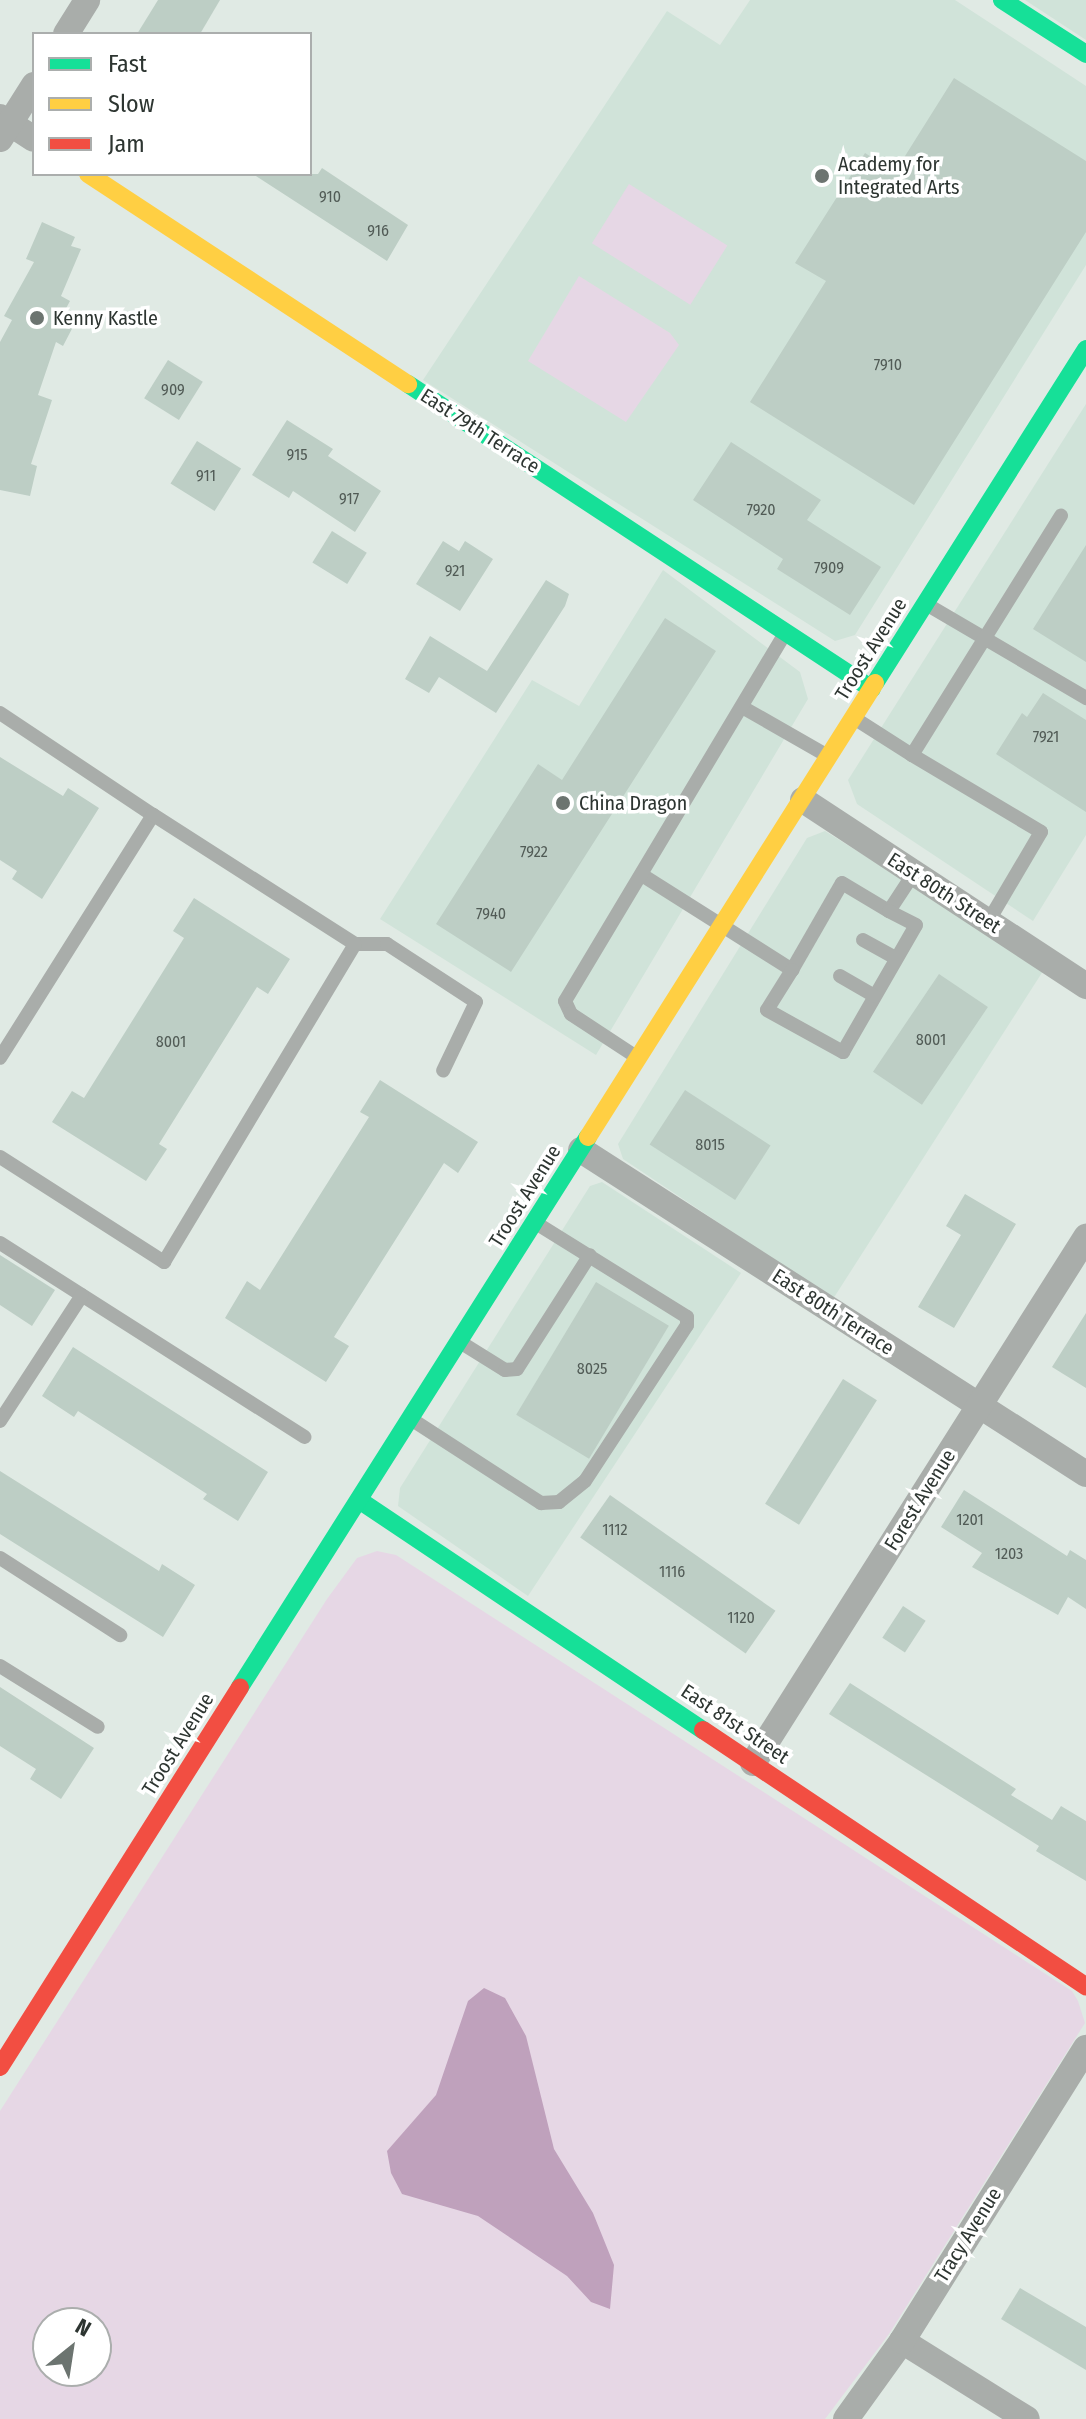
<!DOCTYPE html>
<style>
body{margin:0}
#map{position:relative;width:1086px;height:2419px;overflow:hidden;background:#e0eae4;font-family:"Fira Sans Condensed",sans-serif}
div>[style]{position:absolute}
.built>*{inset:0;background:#d0e3d9}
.green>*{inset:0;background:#e6d7e5;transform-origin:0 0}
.water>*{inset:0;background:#bfa1bc}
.building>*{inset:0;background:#bdcec5;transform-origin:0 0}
.lane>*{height:14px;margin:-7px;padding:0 7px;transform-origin:7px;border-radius:7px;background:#a9adaa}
.street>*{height:26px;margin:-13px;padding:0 13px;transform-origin:13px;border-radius:13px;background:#a9adaa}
.fast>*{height:18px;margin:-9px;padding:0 9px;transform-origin:9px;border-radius:9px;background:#16e098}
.slow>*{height:18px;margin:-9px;padding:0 9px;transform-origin:9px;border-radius:9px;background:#ffcf43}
.jam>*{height:18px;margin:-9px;padding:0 9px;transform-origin:9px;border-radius:9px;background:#f24e42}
.dots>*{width:22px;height:22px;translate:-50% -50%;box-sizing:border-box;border:4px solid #fff;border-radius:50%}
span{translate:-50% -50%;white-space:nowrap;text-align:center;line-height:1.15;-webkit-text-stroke:7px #fff;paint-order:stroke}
.number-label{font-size:16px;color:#515b56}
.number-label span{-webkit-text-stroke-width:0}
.poi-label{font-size:20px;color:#2d3531}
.left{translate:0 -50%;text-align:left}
.street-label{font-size:20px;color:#2d3531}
.legend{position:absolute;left:32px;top:32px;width:280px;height:144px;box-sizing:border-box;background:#fff;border:2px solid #abaead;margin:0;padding:10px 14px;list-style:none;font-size:24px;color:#2d3531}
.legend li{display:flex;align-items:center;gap:16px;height:40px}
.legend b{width:40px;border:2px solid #abaead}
.north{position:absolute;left:32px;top:2307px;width:80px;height:80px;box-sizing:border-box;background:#fff;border:2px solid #abaead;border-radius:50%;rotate:30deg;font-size:22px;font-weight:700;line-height:32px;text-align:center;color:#2d3531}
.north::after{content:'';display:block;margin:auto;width:28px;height:36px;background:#6c7470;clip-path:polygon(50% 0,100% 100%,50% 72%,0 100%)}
</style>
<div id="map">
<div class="built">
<div style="clip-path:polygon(750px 0,955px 0,1086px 86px,1086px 265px,855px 635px,835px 641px,423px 380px,667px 11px,720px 45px)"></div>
<div style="clip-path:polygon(1025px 0,1086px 0,1086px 40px)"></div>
<div style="clip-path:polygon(1086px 404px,1086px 835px,1033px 921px,857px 804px,848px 780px)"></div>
<div style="clip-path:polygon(663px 570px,800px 672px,808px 699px,596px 1055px,380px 919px,532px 680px,579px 706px)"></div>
<div style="clip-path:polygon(825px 831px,1045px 968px,833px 1299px,623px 1159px,618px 1144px,807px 838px)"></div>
<div style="clip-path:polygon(602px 1182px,741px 1273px,528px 1596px,398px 1506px,400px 1488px,590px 1186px)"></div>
</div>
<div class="green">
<div style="left:629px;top:184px;width:116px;height:70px;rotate:32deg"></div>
<div style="clip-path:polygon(579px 276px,670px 333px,679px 345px,626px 422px,528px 361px)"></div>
<div style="clip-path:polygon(evenodd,377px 1551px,396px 1555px,1072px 1991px,1078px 2001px,1085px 2023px,889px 2334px,825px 2419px,0 2419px,0 2111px,327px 1599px,357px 1558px,377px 1551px,48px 2323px,96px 2323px,96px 2371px,48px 2371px,48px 2323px)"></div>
</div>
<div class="water">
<div style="clip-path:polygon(484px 1988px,505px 1998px,526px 2036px,554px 2149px,593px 2213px,614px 2265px,610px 2309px,591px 2302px,567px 2276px,478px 2216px,402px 2194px,391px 2173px,387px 2151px,436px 2095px,468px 2001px)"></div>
</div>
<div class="building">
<div style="clip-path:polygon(158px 0,220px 0,200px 34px,137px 34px)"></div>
<div style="clip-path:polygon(954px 78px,1086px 161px,1086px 232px,914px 505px,750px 402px,826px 281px,795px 263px,865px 153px,895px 172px)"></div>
<div style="clip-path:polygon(322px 168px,408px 225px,387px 261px,253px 174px,318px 174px)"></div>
<div style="clip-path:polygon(42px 222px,75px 237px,71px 246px,81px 249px,61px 296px,70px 301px,62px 316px,75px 323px,63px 346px,56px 342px,38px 395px,52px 400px,31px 464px,37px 466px,30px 496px,0 490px,0 342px,12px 320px,4px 316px,34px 262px,26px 259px)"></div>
<div style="left:168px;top:360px;width:41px;height:45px;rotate:32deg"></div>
<div style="clip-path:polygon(287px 420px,333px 449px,328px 456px,381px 491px,355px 532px,293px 491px,289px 498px,252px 475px)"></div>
<div style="left:197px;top:441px;width:52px;height:50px;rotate:32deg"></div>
<div style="clip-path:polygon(731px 442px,821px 500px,807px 520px,881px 567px,850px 615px,777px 569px,783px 559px,693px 500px)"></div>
<div style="left:332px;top:531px;width:41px;height:37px;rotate:32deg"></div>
<div style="clip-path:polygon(443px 541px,459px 551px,465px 541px,493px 559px,460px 611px,416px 584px)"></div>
<div style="clip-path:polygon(1086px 545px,1086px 662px,1033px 629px)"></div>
<div style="clip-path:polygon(546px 580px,569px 594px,565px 606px,496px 713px,439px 677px,429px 693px,405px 679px,430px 636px,487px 671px)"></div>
<div style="clip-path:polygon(665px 618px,716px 651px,511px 972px,436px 924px,538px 764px,562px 780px)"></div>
<div style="clip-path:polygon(1043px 693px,1086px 720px,1086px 812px,996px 754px,1022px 713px,1027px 717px)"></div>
<div style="clip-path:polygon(0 757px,63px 796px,68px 788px,99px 808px,42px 899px,12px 879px,17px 871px,0 860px)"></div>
<div style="clip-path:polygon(194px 898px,290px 959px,268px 994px,257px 987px,159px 1144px,167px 1149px,146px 1181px,52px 1122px,72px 1091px,84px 1098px,184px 938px,173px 931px)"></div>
<div style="left:939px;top:974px;width:59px;height:118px;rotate:34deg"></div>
<div style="clip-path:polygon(380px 1080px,478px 1142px,458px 1173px,444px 1163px,334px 1337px,349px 1346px,326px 1382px,225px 1318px,247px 1281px,260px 1290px,369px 1117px,360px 1112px)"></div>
<div style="left:685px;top:1090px;width:102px;height:65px;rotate:33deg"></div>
<div style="clip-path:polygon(965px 1194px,1016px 1224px,954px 1328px,918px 1307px,961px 1235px,946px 1226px)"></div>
<div style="clip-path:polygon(0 1255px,55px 1290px,32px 1326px,0 1305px)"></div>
<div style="left:596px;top:1282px;width:85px;height:155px;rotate:31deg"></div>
<div style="clip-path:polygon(1086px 1313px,1086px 1388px,1052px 1367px)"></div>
<div style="clip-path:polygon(73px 1347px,268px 1472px,238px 1521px,203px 1499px,207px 1494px,78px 1411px,74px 1417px,42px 1396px)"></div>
<div style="left:843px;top:1379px;width:40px;height:147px;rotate:32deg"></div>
<div style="clip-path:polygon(0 1471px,159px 1571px,162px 1564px,195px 1585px,163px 1637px,0 1534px)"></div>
<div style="clip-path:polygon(964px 1490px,1067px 1556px,1070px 1550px,1086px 1560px,1086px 1609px,1068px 1597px,1058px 1615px,972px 1567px,982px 1553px,941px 1527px)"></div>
<div style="left:610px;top:1495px;width:202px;height:52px;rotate:35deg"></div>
<div style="left:903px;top:1606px;width:27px;height:38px;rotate:33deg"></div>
<div style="clip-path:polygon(850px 1683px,1016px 1789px,1011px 1795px,1052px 1820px,1061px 1806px,1086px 1821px,1086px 1881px,1036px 1851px,1039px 1846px,829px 1714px)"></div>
<div style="clip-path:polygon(0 1687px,94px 1748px,61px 1799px,30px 1779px,36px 1769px,0 1746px)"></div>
<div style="clip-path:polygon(1020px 2288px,1086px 2327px,1086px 2370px,1001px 2319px)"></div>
</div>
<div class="lane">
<div style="left:926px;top:604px;width:186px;rotate:30.4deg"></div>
<div style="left:742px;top:707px;width:99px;rotate:29.7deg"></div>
<div style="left:0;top:713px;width:184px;rotate:33.7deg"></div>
<div style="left:153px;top:815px;width:287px;rotate:122.2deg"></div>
<div style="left:854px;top:718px;width:69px;rotate:32.5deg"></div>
<div style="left:912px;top:755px;width:282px;rotate:-58.1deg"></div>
<div style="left:912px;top:755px;width:150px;rotate:30.8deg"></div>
<div style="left:1041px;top:832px;width:104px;rotate:120.5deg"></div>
<div style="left:642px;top:875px;width:178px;rotate:32.3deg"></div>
<div style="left:792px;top:970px;width:100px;rotate:-60.1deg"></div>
<div style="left:842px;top:883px;width:55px;rotate:30.8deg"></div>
<div style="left:889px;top:911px;width:45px;rotate:-56.7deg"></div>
<div style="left:863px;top:940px;width:37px;rotate:29deg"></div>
<div style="left:355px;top:944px;width:32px"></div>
<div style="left:387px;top:944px;width:106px;rotate:33.1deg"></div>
<div style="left:476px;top:1002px;width:76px;rotate:115.6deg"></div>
<div style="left:792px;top:970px;width:47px;rotate:122deg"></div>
<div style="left:767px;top:1010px;width:87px;rotate:28.9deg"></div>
<div style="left:843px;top:1052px;width:146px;rotate:-60.1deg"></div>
<div style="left:916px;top:925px;width:30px;rotate:-153deg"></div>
<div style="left:840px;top:976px;width:39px;rotate:30deg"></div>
<div style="left:638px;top:1058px;width:80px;rotate:-146.7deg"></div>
<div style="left:571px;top:1014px;width:14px;rotate:-115deg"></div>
<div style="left:565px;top:1001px;width:429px;rotate:-59.1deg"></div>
<div style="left:0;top:1157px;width:195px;rotate:32.6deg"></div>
<div style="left:164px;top:1262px;width:371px;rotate:-59deg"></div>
<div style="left:355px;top:944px;width:240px;rotate:-147.4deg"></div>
<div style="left:0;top:1243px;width:361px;rotate:32.5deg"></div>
<div style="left:460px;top:1342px;width:53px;rotate:31.9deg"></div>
<div style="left:505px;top:1370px;width:12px;rotate:-5deg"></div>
<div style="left:517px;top:1369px;width:135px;rotate:-57.4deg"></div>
<div style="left:411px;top:1419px;width:155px;rotate:32.9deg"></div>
<div style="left:541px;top:1503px;width:18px;rotate:-3deg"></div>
<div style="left:559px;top:1502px;width:33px;rotate:-39deg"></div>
<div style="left:585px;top:1481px;width:186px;rotate:-56.8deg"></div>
<div style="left:687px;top:1325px;width:8px;rotate:-90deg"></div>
<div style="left:687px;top:1317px;width:178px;rotate:-148.1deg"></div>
<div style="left:0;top:1421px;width:150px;rotate:-56.9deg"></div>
<div style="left:0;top:1558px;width:143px;rotate:32.7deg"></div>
<div style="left:0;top:1666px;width:115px;rotate:31.9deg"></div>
</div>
<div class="street">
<div style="left:66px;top:34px;width:40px;rotate:-58deg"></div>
<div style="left:0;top:117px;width:40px;rotate:32.9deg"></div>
<div style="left:0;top:139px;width:64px;rotate:-57.8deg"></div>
<div style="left:803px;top:800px;width:339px;rotate:33.3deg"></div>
<div style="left:581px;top:1150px;width:600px;rotate:32.68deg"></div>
<div style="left:753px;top:1763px;width:623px;rotate:-57.66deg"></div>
<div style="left:902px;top:2341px;width:147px;rotate:32deg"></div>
<div style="left:846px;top:2419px;width:96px;rotate:-54.3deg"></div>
<div style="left:902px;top:2341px;width:346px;rotate:-57.9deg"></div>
</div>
<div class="fast">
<div style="left:1002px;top:0;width:100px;rotate:32.7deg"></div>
<div style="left:408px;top:384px;width:555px;rotate:33.32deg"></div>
<div style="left:875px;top:683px;width:395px;rotate:-57.7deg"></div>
<div style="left:359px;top:1500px;width:414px;rotate:33.8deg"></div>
<div style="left:240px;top:1687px;width:651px;rotate:-57.68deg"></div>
</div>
<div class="slow">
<div style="left:88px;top:174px;width:383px;rotate:33.3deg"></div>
<div style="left:588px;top:1137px;width:537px;rotate:-57.7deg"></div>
</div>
<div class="jam">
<div style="left:703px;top:1730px;width:461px;rotate:33.8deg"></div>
<div style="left:0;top:2067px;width:449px;rotate:-57.7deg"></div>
</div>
<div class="dots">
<div style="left:822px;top:176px;background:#6c7470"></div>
<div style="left:37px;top:318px;background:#6c7470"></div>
<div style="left:563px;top:803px;background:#6c7470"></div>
</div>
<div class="number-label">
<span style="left:330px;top:197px">910</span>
<span style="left:378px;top:231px">916</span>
<span style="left:888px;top:365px">7910</span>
<span style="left:173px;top:390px">909</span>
<span style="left:297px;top:455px">915</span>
<span style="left:206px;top:476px">911</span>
<span style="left:349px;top:499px">917</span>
<span style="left:761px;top:510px">7920</span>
<span style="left:829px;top:568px">7909</span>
<span style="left:455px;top:571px">921</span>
<span style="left:1046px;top:737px">7921</span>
<span style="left:534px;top:852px">7922</span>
<span style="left:491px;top:914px">7940</span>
<span style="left:931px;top:1040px">8001</span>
<span style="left:171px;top:1042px">8001</span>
<span style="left:710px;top:1145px">8015</span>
<span style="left:592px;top:1369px">8025</span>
<span style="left:970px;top:1520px">1201</span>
<span style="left:615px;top:1530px">1112</span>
<span style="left:1009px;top:1554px">1203</span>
<span style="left:672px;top:1572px">1116</span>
<span style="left:741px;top:1618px">1120</span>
</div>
<div class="poi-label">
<span class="left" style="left:838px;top:176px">Academy for<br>Integrated Arts</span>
<span class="left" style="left:53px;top:318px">Kenny Kastle</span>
<span class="left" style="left:579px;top:803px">China Dragon</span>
</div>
<div class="street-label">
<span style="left:480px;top:431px;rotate:33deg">East 79th Terrace</span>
<span style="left:871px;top:649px;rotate:-58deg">Troost Avenue</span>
<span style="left:944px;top:893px;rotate:33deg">East 80th Street</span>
<span style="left:525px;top:1196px;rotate:-58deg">Troost Avenue</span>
<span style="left:833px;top:1312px;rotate:33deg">East 80th Terrace</span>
<span style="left:920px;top:1500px;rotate:-58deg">Forest Avenue</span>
<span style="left:735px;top:1724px;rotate:34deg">East 81st Street</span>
<span style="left:178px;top:1744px;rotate:-58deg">Troost Avenue</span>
<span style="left:968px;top:2235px;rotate:-58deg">Tracy Avenue</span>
</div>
<ul class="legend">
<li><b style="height:10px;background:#16e098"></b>Fast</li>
<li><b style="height:10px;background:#ffcf43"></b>Slow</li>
<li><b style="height:10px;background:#f24e42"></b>Jam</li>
</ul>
<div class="north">N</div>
</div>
